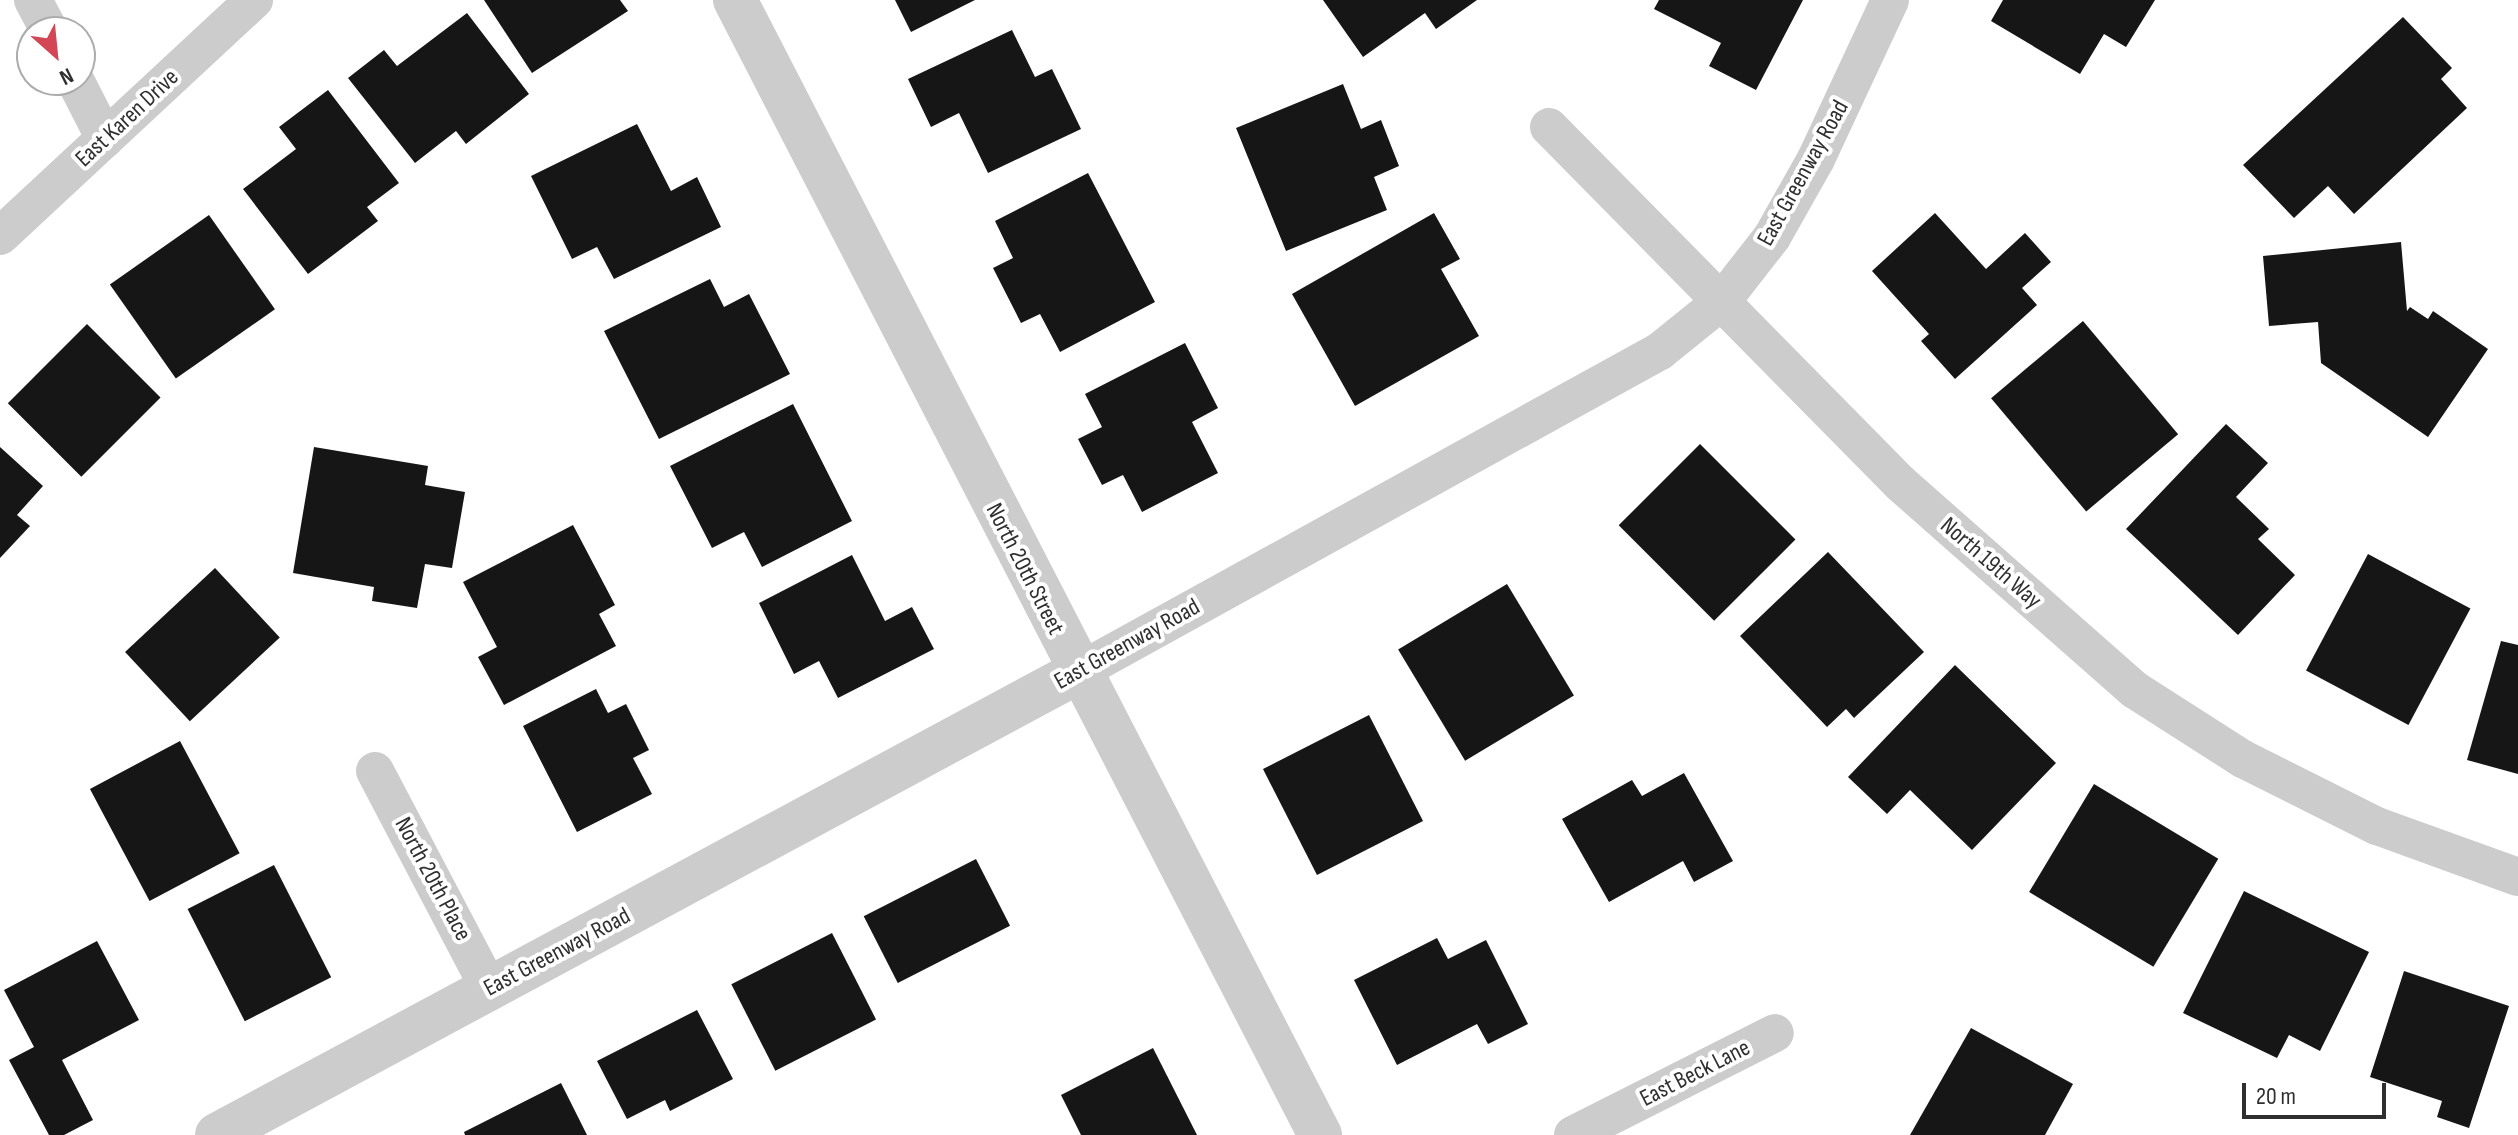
<!DOCTYPE html>
<style>
body{margin:0}
#map{position:relative;width:2518px;height:1135px;overflow:hidden;background:#fff;font-family:"Sofia Sans Condensed",sans-serif}
div>[style]{position:absolute}
.building>*{inset:0;background:#161616;transform-origin:0 0}
.minor>*{height:38px;margin:-19px;padding:0 19px;transform-origin:19px;border-radius:19px;background:#ccc}
.tertiary>*{height:44px;margin:-22px;padding:0 22px;transform-origin:22px;border-radius:22px;background:#ccc}
span{translate:-50% -50%;white-space:nowrap;text-align:center;line-height:1.15;-webkit-text-stroke:8px #fff;paint-order:stroke}
.street-label{font-size:24px;color:#2f2f2f}
.north{position:absolute;left:16px;top:16px;width:80px;height:80px;box-sizing:border-box;background:#fff;border:2px solid #acacac;border-radius:50%;rotate:153deg;font-size:22px;font-weight:700;line-height:32px;text-align:center;color:#2f2f2f}
.north::after{content:'';display:block;margin:auto;width:28px;height:36px;background:#d24656;clip-path:polygon(50% 0,100% 100%,50% 72%,0 100%)}
.scale{position:absolute;left:2242px;top:1083px;width:144px;height:36px;box-sizing:border-box;border:4px solid #2f2f2f;border-top:0;padding-left:10px;font-size:24px;line-height:28px;white-space:nowrap;color:#2f2f2f;-webkit-text-stroke:6px #fff;paint-order:stroke}
</style>
<div id="map">
<div class="building">
<div style="clip-path:polygon(484px 0,620px 0,628px 11px,532px 73px)"></div>
<div style="clip-path:polygon(895px 0,975px 0,911px 32px)"></div>
<div style="clip-path:polygon(1323px 0,1477px 0,1436px 29px,1425px 13px,1363px 57px)"></div>
<div style="clip-path:polygon(1659px 0,1803px 0,1756px 90px,1709px 66px,1721px 43px,1654px 9px)"></div>
<div style="clip-path:polygon(2003px 0,2155px 0,2126px 47px,2104px 34px,2080px 74px,1991px 21px)"></div>
<div style="clip-path:polygon(467px 13px,529px 94px,466px 144px,456px 131px,415px 163px,348px 78px,384px 50px,397px 66px)"></div>
<div style="clip-path:polygon(2403px 17px,2452px 68px,2441px 79px,2467px 108px,2354px 214px,2328px 186px,2294px 218px,2243px 165px)"></div>
<div style="clip-path:polygon(1012px 30px,1035px 77px,1052px 69px,1081px 129px,988px 173px,959px 113px,931px 127px,908px 79px)"></div>
<div style="clip-path:polygon(1343px 84px,1361px 129px,1381px 120px,1399px 166px,1374px 177px,1387px 210px,1286px 251px,1236px 128px)"></div>
<div style="clip-path:polygon(328px 90px,399px 183px,367px 207px,378px 221px,308px 274px,243px 189px,296px 149px,279px 127px)"></div>
<div style="clip-path:polygon(637px 124px,671px 191px,697px 177px,721px 227px,614px 279px,597px 247px,572px 259px,531px 176px)"></div>
<div style="clip-path:polygon(1088px 173px,1155px 302px,1060px 352px,1040px 314px,1021px 323px,993px 268px,1013px 258px,995px 221px)"></div>
<div style="clip-path:polygon(1434px 213px,1460px 259px,1441px 269px,1479px 336px,1355px 406px,1292px 294px)"></div>
<div style="clip-path:polygon(1935px 213px,1986px 269px,2025px 233px,2051px 262px,2022px 288px,2037px 305px,1955px 379px,1921px 341px,1929px 334px,1872px 271px)"></div>
<div style="left:209px;top:215px;width:115px;height:121px;rotate:55deg"></div>
<div style="clip-path:polygon(2401px 242px,2407px 311px,2410px 307px,2428px 319px,2433px 311px,2488px 349px,2428px 437px,2321px 363px,2318px 322px,2269px 326px,2263px 256px)"></div>
<div style="clip-path:polygon(710px 279px,724px 307px,749px 294px,790px 374px,659px 439px,604px 331px)"></div>
<div style="left:2083px;top:321px;width:148px;height:120px;rotate:50deg"></div>
<div style="left:87px;top:324px;width:104px;height:112px;rotate:45deg"></div>
<div style="clip-path:polygon(1185px 343px,1218px 408px,1192px 422px,1218px 473px,1142px 512px,1123px 475px,1102px 485px,1078px 439px,1102px 427px,1085px 394px)"></div>
<div style="clip-path:polygon(793px 404px,852px 521px,762px 567px,744px 532px,712px 548px,670px 466px)"></div>
<div style="clip-path:polygon(2226px 424px,2268px 463px,2236px 497px,2269px 529px,2258px 539px,2295px 575px,2238px 635px,2126px 529px)"></div>
<div style="left:1700px;top:444px;width:135px;height:115px;rotate:45deg"></div>
<div style="clip-path:polygon(0 447px,43px 486px,17px 515px,30px 526px,0 558px)"></div>
<div style="clip-path:polygon(314px 447px,428px 466px,425px 485px,465px 492px,452px 568px,425px 564px,417px 608px,372px 601px,374px 587px,293px 573px)"></div>
<div style="clip-path:polygon(573px 525px,615px 605px,599px 614px,616px 646px,504px 705px,478px 657px,497px 647px,463px 582px)"></div>
<div style="clip-path:polygon(1828px 552px,1924px 652px,1854px 718px,1846px 709px,1827px 727px,1740px 636px)"></div>
<div style="left:2368px;top:554px;width:116px;height:132px;rotate:28deg"></div>
<div style="clip-path:polygon(852px 555px,885px 621px,912px 607px,934px 649px,838px 698px,819px 661px,794px 674px,759px 603px)"></div>
<div style="left:215px;top:568px;width:95px;height:123px;rotate:47deg"></div>
<div style="left:1507px;top:584px;width:130px;height:127px;rotate:59deg"></div>
<div style="clip-path:polygon(2501px 641px,2518px 645px,2518px 774px,2467px 760px)"></div>
<div style="clip-path:polygon(1955px 665px,2056px 763px,1972px 850px,1910px 790px,1887px 814px,1848px 777px)"></div>
<div style="clip-path:polygon(596px 689px,608px 713px,626px 704px,649px 750px,633px 758px,652px 794px,577px 832px,523px 726px)"></div>
<div style="left:1369px;top:715px;width:119px;height:119px;rotate:63deg"></div>
<div style="left:180px;top:741px;width:127px;height:102px;rotate:62deg"></div>
<div style="clip-path:polygon(1684px 773px,1733px 861px,1694px 882px,1683px 861px,1609px 902px,1562px 819px,1632px 780px,1642px 796px)"></div>
<div style="left:2094px;top:784px;width:145px;height:126px;rotate:31deg"></div>
<div style="left:976px;top:859px;width:75px;height:126px;rotate:63deg"></div>
<div style="left:274px;top:865px;width:126px;height:97px;rotate:63deg"></div>
<div style="clip-path:polygon(2244px 891px,2369px 952px,2320px 1051px,2289px 1035px,2277px 1058px,2183px 1013px)"></div>
<div style="left:832px;top:933px;width:97px;height:113px;rotate:63deg"></div>
<div style="clip-path:polygon(1437px 938px,1448px 959px,1486px 940px,1528px 1024px,1488px 1044px,1477px 1024px,1397px 1065px,1354px 980px)"></div>
<div style="clip-path:polygon(97px 941px,139px 1020px,62px 1060px,93px 1120px,64px 1135px,49px 1135px,9px 1060px,34px 1047px,4px 990px)"></div>
<div style="clip-path:polygon(2404px 971px,2509px 1006px,2469px 1128px,2437px 1117px,2442px 1101px,2370px 1077px)"></div>
<div style="clip-path:polygon(697px 1010px,733px 1079px,670px 1111px,665px 1100px,627px 1119px,597px 1061px)"></div>
<div style="clip-path:polygon(1971px 1028px,2073px 1084px,2045px 1135px,1910px 1135px)"></div>
<div style="clip-path:polygon(1153px 1048px,1197px 1135px,1081px 1135px,1061px 1095px)"></div>
<div style="clip-path:polygon(561px 1083px,587px 1135px,465px 1135px,464px 1132px)"></div>
</div>
<div class="minor">
<div style="left:33px;top:0;width:36px;rotate:62deg"></div>
<div style="left:75px;top:80px;width:66px;rotate:63deg"></div>
<div style="left:1549px;top:127px;width:500px;rotate:45.4deg"></div>
<div style="left:1900px;top:483px;width:313px;rotate:41.4deg"></div>
<div style="left:2135px;top:690px;width:128px;rotate:32.6deg"></div>
<div style="left:2243px;top:759px;width:150px;rotate:26.6deg"></div>
<div style="left:2377px;top:826px;width:150px;rotate:19.9deg"></div>
<div style="left:0;top:236px;width:347px;rotate:-42.9deg"></div>
<div style="left:1078px;top:672px;width:665px;rotate:-28.88deg"></div>
<div style="left:1660px;top:351px;width:80px;rotate:-38.9deg"></div>
<div style="left:1722px;top:301px;width:81px;rotate:-52deg"></div>
<div style="left:1772px;top:237px;width:90px;rotate:-60.6deg"></div>
<div style="left:1816px;top:159px;width:175px;rotate:-65deg"></div>
<div style="left:375px;top:771px;width:245px;rotate:62.3deg"></div>
<div style="left:1573px;top:1135px;width:226px;rotate:-26.8deg"></div>
</div>
<div class="tertiary">
<div style="left:735px;top:0;width:1277px;rotate:62.73deg"></div>
<div style="left:217px;top:1135px;width:978px;rotate:-28.27deg"></div>
</div>
<div class="street-label">
<span style="left:127px;top:118px;rotate:-43deg">East Karen Drive</span>
<span style="left:1803px;top:173px;rotate:-61deg">East Greenway Road</span>
<span style="left:1991px;top:563px;rotate:41deg">North 19th Way</span>
<span style="left:1025px;top:569px;rotate:63deg">North 20th Street</span>
<span style="left:1127px;top:644px;rotate:-29deg">East Greenway Road</span>
<span style="left:433px;top:879px;rotate:62deg">North 20th Place</span>
<span style="left:557px;top:952px;rotate:-28deg">East Greenway Road</span>
<span style="left:1695px;top:1073px;rotate:-27deg">East Beck Lane</span>
</div>
<div class="north">N</div>
<div class="scale">20 m</div>
</div>
